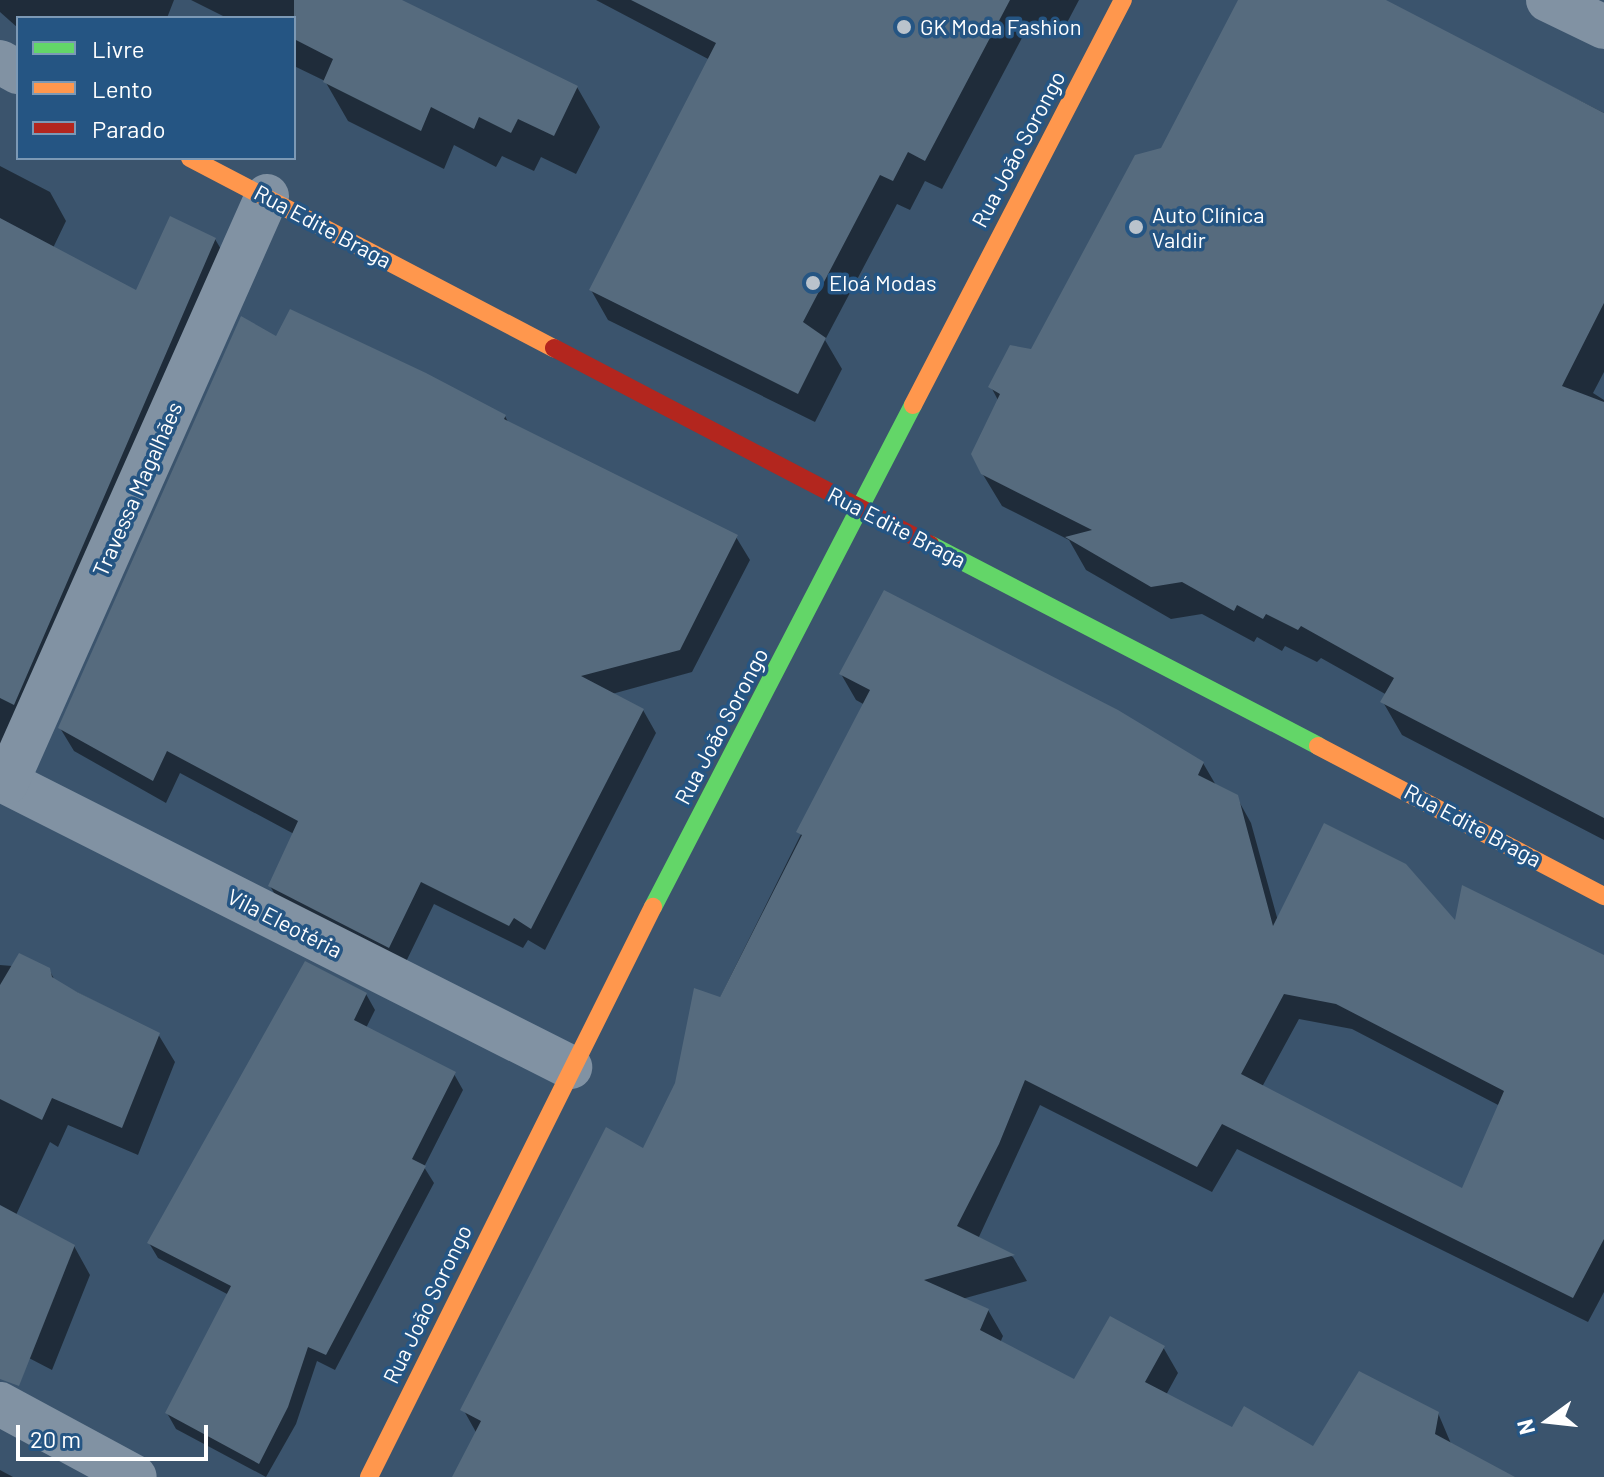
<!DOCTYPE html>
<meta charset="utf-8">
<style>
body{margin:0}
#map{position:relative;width:1604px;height:1477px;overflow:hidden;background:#3b546d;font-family:Barlow,sans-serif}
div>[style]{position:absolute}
.shadow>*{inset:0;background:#0007}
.building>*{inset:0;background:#566b7e}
.street>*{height:44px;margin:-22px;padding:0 22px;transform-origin:22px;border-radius:22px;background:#8192a3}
.fast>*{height:18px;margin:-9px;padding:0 9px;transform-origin:9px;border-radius:9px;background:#63d668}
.slow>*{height:18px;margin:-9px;padding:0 9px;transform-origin:9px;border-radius:9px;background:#ff974d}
.jam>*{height:18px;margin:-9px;padding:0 9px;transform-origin:9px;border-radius:9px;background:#b3261e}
.dots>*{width:22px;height:22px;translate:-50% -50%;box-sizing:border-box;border:4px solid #255583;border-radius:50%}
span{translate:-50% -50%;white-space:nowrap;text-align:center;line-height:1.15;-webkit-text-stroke:7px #255583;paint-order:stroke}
.poi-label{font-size:22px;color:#fff}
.left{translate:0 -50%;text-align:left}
.street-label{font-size:22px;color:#fff}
.legend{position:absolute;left:16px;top:16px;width:280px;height:144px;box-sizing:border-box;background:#255583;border:2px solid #7c99b5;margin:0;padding:10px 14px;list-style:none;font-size:24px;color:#fff}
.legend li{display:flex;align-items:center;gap:16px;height:40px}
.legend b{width:40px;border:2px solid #7c99b5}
.north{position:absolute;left:1508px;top:1381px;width:80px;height:80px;-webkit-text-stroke:6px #255583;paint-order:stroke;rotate:255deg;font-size:22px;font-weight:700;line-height:32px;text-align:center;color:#fff}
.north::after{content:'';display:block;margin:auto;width:28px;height:36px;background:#fff;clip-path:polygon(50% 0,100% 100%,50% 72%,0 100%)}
.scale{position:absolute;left:16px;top:1425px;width:192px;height:36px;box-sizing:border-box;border:4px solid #fff;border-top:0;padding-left:10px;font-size:24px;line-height:28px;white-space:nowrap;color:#fff;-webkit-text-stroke:6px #255583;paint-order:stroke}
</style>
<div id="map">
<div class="shadow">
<div style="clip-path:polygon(0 0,174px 0,167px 18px,18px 18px,18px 28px,0 12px)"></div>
<div style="clip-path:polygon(191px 0,399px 0,577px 87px,600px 127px,576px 174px,541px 157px,534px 171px,502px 156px,496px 167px,454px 145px,444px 169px,348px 121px,325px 81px,294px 66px,294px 18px,227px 18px)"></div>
<div style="clip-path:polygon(596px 0,1079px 0,1060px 36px,1031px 21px,942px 189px,925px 181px,910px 210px,897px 204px,825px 340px,842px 369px,815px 422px,608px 320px,591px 290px,710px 60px)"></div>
<div style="clip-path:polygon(1240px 0,1381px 0,1604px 113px,1604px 372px,1593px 393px,1604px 400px,1604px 840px,1402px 735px,1383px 702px,1387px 695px,1321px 658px,1317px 662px,1285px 646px,1282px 651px,1257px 637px,1254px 642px,1202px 614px,1171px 619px,1086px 570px,1069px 540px,1002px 506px,982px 473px,999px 402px,991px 387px,1032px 352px,1162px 150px)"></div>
<div style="clip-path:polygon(0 166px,50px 192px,66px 221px,53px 248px,137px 293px,215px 239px,232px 268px,0 779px)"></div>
<div style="clip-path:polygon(277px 339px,505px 416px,509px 424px,736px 537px,750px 560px,692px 672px,612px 694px,643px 710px,656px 733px,545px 950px,528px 940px,523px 948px,434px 904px,402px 970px,284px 910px,270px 886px,294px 834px,180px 773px,166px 803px,74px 751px,60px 728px)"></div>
<div style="clip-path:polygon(evenodd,841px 674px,1203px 763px,1217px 787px,1236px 796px,1251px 823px,1278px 921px,1456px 925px,1604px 968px,1604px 1292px,1588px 1322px,1237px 1149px,1212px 1192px,1040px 1105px,978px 1239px,1013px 1257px,1027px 1281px,962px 1299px,988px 1310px,1003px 1336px,1000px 1343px,1075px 1382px,1163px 1347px,1178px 1373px,1166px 1395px,1233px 1430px,1313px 1448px,1438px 1413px,1452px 1446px,1510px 1477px,463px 1477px,477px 1434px,463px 1409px,644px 1151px,865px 705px,856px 700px,841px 674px,1299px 1019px,1352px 1029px,1500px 1106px,1463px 1191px,1262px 1087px,1299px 1019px)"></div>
<div style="clip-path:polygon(0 965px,49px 969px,55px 981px,158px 1034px,175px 1062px,138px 1155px,68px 1125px,58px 1147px,50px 1142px,16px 1215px,74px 1246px,90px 1275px,52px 1370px,0 1343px)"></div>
<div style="clip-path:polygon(366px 994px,375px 1010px,366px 1028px,454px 1074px,463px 1090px,424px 1167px,434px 1183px,335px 1370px,317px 1361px,296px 1424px,266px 1477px,176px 1429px,167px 1413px,229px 1295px,158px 1258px,149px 1243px)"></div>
<div style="clip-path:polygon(0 1470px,13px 1477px,0 1477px)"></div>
</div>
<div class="building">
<div style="clip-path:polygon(294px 0,402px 0,578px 86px,554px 136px,518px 119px,511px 133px,479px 117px,474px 129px,431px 107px,421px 131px,323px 82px,333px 59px,294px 39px)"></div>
<div style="clip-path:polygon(631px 0,1010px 0,925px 161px,908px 152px,893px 181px,880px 175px,803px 322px,826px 338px,798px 394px,589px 290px,716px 43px)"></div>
<div style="clip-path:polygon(1238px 0,1386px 0,1604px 113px,1604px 303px,1562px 386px,1604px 402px,1604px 818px,1380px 702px,1394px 678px,1301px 626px,1298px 630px,1266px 614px,1263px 619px,1237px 605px,1234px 611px,1182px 582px,1151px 587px,1065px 537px,1092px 530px,981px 474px,971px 454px,1000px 394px,988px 387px,1010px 345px,1031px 349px,1135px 155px,1161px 148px)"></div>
<div style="clip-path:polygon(170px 216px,216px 238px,14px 705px,0 698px,0 218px,136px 290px)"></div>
<div style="clip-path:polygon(290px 309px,426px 373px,506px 415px,504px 419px,738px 535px,680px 650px,581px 676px,644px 709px,531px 929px,514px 918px,509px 926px,421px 882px,389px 948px,268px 886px,298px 821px,167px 751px,153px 781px,58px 728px,241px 316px,276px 336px)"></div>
<div style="clip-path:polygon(evenodd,884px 590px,1118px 710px,1204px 762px,1198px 775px,1238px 795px,1273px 926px,1324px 823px,1406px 864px,1455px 920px,1462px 885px,1604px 955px,1604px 1239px,1573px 1298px,1222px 1124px,1197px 1167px,1025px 1080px,999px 1144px,957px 1226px,1015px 1255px,924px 1280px,989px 1309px,980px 1330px,1074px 1379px,1110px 1316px,1165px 1346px,1145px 1382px,1232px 1427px,1244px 1406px,1313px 1446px,1359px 1371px,1439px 1412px,1435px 1434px,1515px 1477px,452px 1477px,481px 1421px,460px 1410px,606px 1127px,643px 1148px,675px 1083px,694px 988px,720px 997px,802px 835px,796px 832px,870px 690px,839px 674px,884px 590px,1284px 994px,1336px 1004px,1504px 1091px,1462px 1188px,1241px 1074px,1284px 994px)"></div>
<div style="clip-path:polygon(19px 953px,50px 968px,52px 977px,77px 992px,160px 1033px,122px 1128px,52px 1098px,42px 1120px,0 1099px,0 985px)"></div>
<div style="clip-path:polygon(305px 961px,367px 993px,354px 1020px,456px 1072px,412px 1159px,426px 1166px,326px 1355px,308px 1347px,288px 1407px,259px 1464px,165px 1413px,231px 1286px,147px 1243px)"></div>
<div style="clip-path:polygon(0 1205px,75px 1245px,19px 1386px,0 1379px)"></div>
</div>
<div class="street">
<div style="left:1548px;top:0;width:62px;rotate:25.7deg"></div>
<div style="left:0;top:62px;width:21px;rotate:29deg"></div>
<div style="left:0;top:779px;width:639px;rotate:26.81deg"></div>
<div style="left:7px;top:782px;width:641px;rotate:-66.07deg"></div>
<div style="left:0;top:1404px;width:153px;rotate:28.4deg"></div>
</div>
<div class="fast">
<div style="left:931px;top:545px;width:436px;rotate:27.4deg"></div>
<div style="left:653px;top:907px;width:565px;rotate:-62.62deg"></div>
</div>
<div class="slow">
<div style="left:190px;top:158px;width:411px;rotate:27.6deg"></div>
<div style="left:913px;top:405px;width:456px;rotate:-62.6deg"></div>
<div style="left:1318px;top:746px;width:323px;rotate:27.7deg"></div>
<div style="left:369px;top:1477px;width:637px;rotate:-63.52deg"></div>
</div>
<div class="jam">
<div style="left:554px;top:348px;width:425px;rotate:27.6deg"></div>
</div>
<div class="dots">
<div style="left:904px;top:27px;background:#bac3cc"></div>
<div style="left:1136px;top:227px;background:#bac3cc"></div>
<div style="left:813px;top:283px;background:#bac3cc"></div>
</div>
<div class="poi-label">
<span class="left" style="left:920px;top:27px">GK Moda Fashion</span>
<span class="left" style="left:1152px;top:227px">Auto Clínica<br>Valdir</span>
<span class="left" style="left:829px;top:283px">Eloá Modas</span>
</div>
<div class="street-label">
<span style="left:1018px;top:149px;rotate:-62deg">Rua João Sorongo</span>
<span style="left:323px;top:226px;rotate:28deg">Rua Edite Braga</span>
<span style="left:137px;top:489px;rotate:-66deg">Travessa Magalhães</span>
<span style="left:897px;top:527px;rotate:27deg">Rua Edite Braga</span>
<span style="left:721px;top:726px;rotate:-62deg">Rua João Sorongo</span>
<span style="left:1473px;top:825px;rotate:28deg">Rua Edite Braga</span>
<span style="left:285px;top:923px;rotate:27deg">Vila Eleotéria</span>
<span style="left:427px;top:1304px;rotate:-64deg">Rua João Sorongo</span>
</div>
<ul class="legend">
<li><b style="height:10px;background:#63d668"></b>Livre</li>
<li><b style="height:10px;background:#ff974d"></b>Lento</li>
<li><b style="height:10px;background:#b3261e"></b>Parado</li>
</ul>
<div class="north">N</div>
<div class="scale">20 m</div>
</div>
